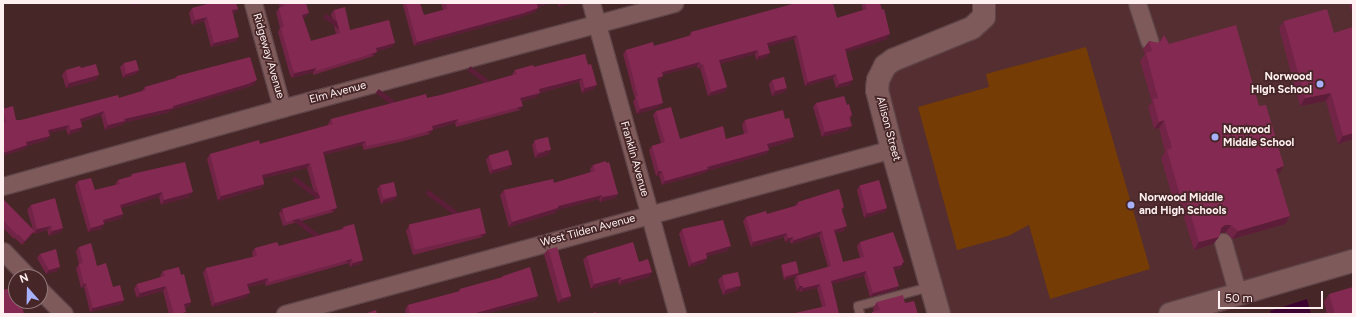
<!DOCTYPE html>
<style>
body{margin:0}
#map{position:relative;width:1356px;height:317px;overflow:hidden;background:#472628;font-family:Figtree,sans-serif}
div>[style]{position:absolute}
.built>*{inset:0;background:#552e31}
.green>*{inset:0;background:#753c06}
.water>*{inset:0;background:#3c0232}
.roads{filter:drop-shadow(1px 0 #5e4447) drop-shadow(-1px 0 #5e4447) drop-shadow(0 1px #5e4447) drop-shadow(0 -1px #5e4447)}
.lane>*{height:8px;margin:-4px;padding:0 4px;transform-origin:4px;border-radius:4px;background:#7f5a5b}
.street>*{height:17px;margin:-8.5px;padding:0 8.5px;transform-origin:8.5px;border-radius:8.5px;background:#7f5a5b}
.secondary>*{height:22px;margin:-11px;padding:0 11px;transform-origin:11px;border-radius:11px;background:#7f5a5b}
.wall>*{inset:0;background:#722447}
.shaded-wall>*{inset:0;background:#5c1d39;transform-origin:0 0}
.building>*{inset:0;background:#842a52;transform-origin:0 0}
.dots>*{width:11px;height:11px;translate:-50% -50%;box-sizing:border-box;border:2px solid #472628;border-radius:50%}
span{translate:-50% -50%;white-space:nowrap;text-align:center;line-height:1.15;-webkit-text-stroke:3.5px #472628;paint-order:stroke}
.street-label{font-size:11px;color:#fef0f0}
.poi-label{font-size:11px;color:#fef0f0;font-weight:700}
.right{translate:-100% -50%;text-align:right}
.left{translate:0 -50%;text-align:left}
.frame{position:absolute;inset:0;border:4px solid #fef0f0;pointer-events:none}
.north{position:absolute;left:8px;top:269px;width:40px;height:40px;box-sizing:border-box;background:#472628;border:1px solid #907778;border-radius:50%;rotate:340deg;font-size:11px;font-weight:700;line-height:16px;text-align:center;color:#fef0f0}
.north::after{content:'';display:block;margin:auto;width:14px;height:18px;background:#a7b1fc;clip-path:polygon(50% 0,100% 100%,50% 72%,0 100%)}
.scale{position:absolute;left:1218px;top:291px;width:105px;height:18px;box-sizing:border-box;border:2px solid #fef0f0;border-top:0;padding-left:5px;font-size:12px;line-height:14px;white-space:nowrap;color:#fef0f0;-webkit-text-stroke:3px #472628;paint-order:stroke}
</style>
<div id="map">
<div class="built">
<div style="clip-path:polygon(984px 3px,1353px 3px,1353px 261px,1170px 314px,939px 314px,878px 80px,972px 28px)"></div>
</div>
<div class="green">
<div style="clip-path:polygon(1086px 47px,1150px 269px,1050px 299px,1029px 225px,1008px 236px,957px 250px,918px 107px,989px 87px,986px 74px)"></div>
</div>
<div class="water">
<div style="clip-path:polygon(1307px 299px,1311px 314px,1271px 314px,1270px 311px)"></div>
</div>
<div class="roads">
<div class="lane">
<div style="left:860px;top:314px;width:8px;rotate:-104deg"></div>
<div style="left:858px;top:306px;width:74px;rotate:-14.8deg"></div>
</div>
<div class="street">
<div style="left:253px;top:3px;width:109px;rotate:74.6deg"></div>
<div style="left:591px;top:3px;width:323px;rotate:74.5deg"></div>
<div style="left:1137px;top:3px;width:40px;rotate:72deg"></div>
<div style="left:3px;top:186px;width:290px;rotate:-15.6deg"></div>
<div style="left:282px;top:108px;width:406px;rotate:-15deg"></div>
<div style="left:1223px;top:242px;width:55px;rotate:74.2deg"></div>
<div style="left:3px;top:251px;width:36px;rotate:46deg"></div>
<div style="left:40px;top:290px;width:34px;rotate:45deg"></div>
<div style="left:285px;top:314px;width:629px;rotate:-15.21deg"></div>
</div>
<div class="secondary">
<div style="left:939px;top:314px;width:172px;rotate:-105.9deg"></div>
<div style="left:892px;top:149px;width:61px;rotate:-104.3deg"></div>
<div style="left:877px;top:90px;width:10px;rotate:-84deg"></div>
<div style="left:878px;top:80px;width:16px;rotate:-63deg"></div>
<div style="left:885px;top:66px;width:10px;rotate:-37deg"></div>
<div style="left:893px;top:60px;width:85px;rotate:-22.1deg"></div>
<div style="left:972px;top:28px;width:16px;rotate:-43deg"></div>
<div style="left:984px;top:17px;width:14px;rotate:-90deg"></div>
<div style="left:1170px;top:314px;width:191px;rotate:-16.2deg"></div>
</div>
</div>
<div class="wall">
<div style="clip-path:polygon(278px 3px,306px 3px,306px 17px,303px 18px,311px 41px,336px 34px,331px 14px,334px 10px,350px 30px,392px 47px,377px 51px,374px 56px,313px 75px,313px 72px,292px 78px,290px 75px,278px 32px,280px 28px,276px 12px,280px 7px)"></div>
<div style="clip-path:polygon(404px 3px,406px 3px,424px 15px,443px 10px,441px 3px,552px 3px,538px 7px,535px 12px,521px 17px,414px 46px,403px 5px)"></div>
<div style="clip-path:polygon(558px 3px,571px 3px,559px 7px)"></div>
<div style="clip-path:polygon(861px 3px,880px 3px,887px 39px,846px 52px,850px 85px,836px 88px,833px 78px,805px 86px,794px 39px,768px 46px,767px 57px,756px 60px,755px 54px,720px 64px,727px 87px,724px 92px,708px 96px,700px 68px,698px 69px,697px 66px,662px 75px,663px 76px,660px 80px,657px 81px,660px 107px,637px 114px,633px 101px,635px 99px,623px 54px,626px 50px,654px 46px,689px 36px,691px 32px,837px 18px,863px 10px)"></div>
<div style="clip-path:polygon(1349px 3px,1353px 3px,1353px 15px)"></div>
<div style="clip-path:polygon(192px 8px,238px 9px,235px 13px,232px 14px,236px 41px,211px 47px,204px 21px,192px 25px,189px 13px)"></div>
<div style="clip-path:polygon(1284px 21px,1334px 33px,1353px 27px,1353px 139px,1338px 144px,1326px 101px,1300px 106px,1279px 28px)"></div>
<div style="clip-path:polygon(1164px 35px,1169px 44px,1279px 174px,1277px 174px,1290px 216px,1285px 224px,1232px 239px,1226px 232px,1220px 233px,1219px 237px,1213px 244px,1194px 250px,1179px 201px,1174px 202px,1161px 158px,1165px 152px,1159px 128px,1154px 129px,1148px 107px,1152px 102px,1140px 61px,1145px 54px,1143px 49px,1149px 41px,1158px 43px,1159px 42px)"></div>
<div style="clip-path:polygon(585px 54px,594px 89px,582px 93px,579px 82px,540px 93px,537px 97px,522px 101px,520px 110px,456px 127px,455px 123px,432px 130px,430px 134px,400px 142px,364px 150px,362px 145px,324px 155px,334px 212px,283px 226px,279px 213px,282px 209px,316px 199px,307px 168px,263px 178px,264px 184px,261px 188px,218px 201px,207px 159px,210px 154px,260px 144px,328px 125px,328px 124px,331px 119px,441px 95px,513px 75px,512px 75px,515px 70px,534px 67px)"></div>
<div style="clip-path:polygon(124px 63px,139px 70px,136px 74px,123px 78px,120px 67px)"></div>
<div style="clip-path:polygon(66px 70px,96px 80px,66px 88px,62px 75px)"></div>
<div style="clip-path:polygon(177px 76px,254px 85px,245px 88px,171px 110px,170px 112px,123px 123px,122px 125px,105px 130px,101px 115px,81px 122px,82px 127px,79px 131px,68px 135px,66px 129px,49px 133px,47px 140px,27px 146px,24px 149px,3px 156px,3px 109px,16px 120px,21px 120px,119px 98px,142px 91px,145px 87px,175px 78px)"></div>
<div style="clip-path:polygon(772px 80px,787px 88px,784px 92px,772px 96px,769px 84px)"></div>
<div style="clip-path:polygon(816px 103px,847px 105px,852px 115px,850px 119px,849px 130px,822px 137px,813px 107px)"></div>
<div style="clip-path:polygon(656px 111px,680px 139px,726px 139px,744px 134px,742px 125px,745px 120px,791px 141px,768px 148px,769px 150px,766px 154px,707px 171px,705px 173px,662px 185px,659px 175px,656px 176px,649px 150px,652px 146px,661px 143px,653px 115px)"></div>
<div style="clip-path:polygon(535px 141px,548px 155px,535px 158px,532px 145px)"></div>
<div style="clip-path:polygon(489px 156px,512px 164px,509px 169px,490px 174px,486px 160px)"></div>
<div style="clip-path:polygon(606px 163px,618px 194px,615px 198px,600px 202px,599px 199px,557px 210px,555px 213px,509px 227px,500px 195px,504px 190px,554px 183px,591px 172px,590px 169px,593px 165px)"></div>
<div style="clip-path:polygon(132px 174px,189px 197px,161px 205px,159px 197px,121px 208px,123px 214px,120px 219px,103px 223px,104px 224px,101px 229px,88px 232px,75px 186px,78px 181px,95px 190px,115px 185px,118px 180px,130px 177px)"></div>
<div style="clip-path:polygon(380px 185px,397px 196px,394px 200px,381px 204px,377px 189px)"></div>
<div style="clip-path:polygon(860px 185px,887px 208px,884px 212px,864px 218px,857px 190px)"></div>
<div style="clip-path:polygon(3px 199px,33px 229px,27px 210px,31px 205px,63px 228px,60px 232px,49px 236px,47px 230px,34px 234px,33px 232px,22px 245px,15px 238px,14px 239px,3px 228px)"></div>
<div style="clip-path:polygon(798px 202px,844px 207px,842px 210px,844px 231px,835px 233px,843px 262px,860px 258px,857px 246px,860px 242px,902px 264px,900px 269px,894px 270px,896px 290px,870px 297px,864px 276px,832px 284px,839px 314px,822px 307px,817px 288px,800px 292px,800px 290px,797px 291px,794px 280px,797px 276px,784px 280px,781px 267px,782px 265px,799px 273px,798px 275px,828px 267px,819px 236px,791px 244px,790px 241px,785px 242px,784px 237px,751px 247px,743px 221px,746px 217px,767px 214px,795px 206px)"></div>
<div style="clip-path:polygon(409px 226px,486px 233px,483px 237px,413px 255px,406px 231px)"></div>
<div style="clip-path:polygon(343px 227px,363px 260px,360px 264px,350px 267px,349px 263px,266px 286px,265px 283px,248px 287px,247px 297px,212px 307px,203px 273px,206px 268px,253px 257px,252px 252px,255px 248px,279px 246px,342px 229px)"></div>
<div style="clip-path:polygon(682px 229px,727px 251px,707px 256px,707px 258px,704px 263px,689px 267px,679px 234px)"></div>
<div style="clip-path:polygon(79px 247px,97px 266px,113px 287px,124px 300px,121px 304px,90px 312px,84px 287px,81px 288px,76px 268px,79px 264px,76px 251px)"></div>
<div style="clip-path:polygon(548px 249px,571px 296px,568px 300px,558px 303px,544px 254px)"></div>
<div style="clip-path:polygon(40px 254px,57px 271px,46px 274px,37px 258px)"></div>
<div style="clip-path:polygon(587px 256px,639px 262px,652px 272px,649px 277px,619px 285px,618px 281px,591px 289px,583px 260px)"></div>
<div style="clip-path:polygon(163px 271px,181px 275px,191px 302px,188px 307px,185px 308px,184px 314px,169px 314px,163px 291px,137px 298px,134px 289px,137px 284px,161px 277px,160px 276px)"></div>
<div style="clip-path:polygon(503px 276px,538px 296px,535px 300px,485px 314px,406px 314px,405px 310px,408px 305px,458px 292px,460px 289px,501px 278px)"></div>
<div style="clip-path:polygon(722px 276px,738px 290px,723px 295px,718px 280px)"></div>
<div style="clip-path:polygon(1329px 294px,1353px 314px,1327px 314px,1324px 302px)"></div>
<div style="clip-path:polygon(877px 302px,905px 303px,918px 314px,871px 314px,872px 312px,874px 312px,873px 308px)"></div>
</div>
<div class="shaded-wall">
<div style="clip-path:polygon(134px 3px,143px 3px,132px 6px)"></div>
<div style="clip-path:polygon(540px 3px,552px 3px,534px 8px,537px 4px)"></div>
<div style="clip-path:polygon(561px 3px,571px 3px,559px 7px)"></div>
<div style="clip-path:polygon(538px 8px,535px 12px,521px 17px,414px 46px,417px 42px)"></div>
<div style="clip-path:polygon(238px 9px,235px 13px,228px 15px,232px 10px)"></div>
<div style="clip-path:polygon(309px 13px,306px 17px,299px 19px,302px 15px)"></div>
<div style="clip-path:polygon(207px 17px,204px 21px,192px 25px,195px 20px)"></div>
<div style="clip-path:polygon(890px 34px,887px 39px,842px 54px,845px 49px)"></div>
<div style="clip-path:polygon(797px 35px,794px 39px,764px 48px,767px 43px)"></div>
<div style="clip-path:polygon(239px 37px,236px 41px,211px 47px,214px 43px)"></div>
<div style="clip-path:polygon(395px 43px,392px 47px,373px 52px,376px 48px)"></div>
<div style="clip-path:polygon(758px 50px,755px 54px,716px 65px,719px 60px)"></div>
<div style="left:377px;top:52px;width:5px;height:64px;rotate:127deg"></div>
<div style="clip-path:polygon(770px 53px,767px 57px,756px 60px,759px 56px)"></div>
<div style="clip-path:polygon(700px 62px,697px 66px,659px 76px,662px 72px)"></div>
<div style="clip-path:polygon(703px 64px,700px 68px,698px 69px,701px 65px)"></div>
<div style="clip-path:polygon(316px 68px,313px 72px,292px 78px,295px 73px)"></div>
<div style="clip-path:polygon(139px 70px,136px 74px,123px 78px,126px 74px)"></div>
<div style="clip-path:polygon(836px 74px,833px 78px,805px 86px,808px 82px)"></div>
<div style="clip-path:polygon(99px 75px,96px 80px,66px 88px,69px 83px)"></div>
<div style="clip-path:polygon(663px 76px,660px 80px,653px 82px,657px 78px)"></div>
<div style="clip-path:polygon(582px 78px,579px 82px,536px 94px,539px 89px)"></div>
<div style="clip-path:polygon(257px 80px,254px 85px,245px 88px,171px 110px,170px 112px,123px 123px,122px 125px,105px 130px,108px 125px,124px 119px,173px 106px)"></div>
<div style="clip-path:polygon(853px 80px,850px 85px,836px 88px,839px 84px)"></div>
<div style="clip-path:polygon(597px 85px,594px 89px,582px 93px,585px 88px)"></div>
<div style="clip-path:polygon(727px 87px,724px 92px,708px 96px,711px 92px)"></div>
<div style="clip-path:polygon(787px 88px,784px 92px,772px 96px,775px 91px)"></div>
<div style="clip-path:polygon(540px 93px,537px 97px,517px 102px,520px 98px)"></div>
<div style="clip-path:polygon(1331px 93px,1326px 101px,1300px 106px,1305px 98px)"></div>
<div style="clip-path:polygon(663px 103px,660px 107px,637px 114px,640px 109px)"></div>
<div style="left:523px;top:106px;width:5px;height:66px;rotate:127deg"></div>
<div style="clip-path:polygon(104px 111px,101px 115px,77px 123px,80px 119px)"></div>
<div style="clip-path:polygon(458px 119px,455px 123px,429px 131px,432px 126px)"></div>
<div style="clip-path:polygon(1164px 120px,1159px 128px,1154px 129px,1159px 122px)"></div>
<div style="clip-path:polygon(69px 125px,66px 129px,45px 134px,48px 130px)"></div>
<div style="clip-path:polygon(852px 126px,849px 130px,822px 137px,825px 132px)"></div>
<div style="clip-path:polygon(82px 127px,79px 131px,68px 135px,71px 130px)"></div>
<div style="left:433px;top:130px;width:5px;height:68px;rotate:127deg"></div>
<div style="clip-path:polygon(1353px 133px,1353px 139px,1338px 144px,1343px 136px)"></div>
<div style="clip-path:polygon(50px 136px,47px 140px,27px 146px,24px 149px,3px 156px,3px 153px,26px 142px)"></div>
<div style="clip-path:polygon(794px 137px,791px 141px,764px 149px,767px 144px)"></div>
<div style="clip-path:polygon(365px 141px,362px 145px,320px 156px,323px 152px)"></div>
<div style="clip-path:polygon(551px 150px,548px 155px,535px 158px,538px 154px)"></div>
<div style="clip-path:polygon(769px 150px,766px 154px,707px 171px,705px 173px,662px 185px,665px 181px,707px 167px)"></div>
<div style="clip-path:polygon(310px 163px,307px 168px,259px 179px,262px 175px)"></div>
<div style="clip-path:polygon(512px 164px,509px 169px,490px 174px,493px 169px)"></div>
<div style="clip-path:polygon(1284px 166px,1279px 174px,1271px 177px,1276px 169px)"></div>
<div style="clip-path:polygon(659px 171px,662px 171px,659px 175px,656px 176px)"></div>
<div style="clip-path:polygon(264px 184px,261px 188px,218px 201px,221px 196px)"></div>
<div style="clip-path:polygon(162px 192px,159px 197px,117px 209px,120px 205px)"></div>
<div style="clip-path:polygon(193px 192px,189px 197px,161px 205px,164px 200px)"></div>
<div style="clip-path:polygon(1184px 193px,1179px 201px,1174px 202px,1180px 195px)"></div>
<div style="clip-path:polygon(618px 194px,615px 198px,600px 202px,603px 197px)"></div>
<div style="clip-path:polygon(602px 195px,599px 199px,557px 210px,555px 213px,509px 227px,512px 222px,558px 206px)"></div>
<div style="clip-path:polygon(397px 196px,394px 200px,381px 204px,384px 200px)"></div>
<div style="left:337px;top:208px;width:5px;height:53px;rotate:127deg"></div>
<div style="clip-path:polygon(887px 208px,884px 212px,864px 218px,867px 213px)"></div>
<div style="clip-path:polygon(123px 214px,120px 219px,99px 224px,103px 220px)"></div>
<div style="clip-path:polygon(1290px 216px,1285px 224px,1232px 239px,1238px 231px)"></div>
<div style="clip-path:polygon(104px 224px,101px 229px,88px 232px,91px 228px)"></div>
<div style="clip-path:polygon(1225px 225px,1231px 225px,1226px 232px,1220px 233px,1221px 228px)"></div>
<div style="clip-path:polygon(51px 226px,47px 230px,34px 234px,37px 229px)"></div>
<div style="clip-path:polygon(847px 226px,844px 231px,831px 234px,834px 230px)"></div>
<div style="clip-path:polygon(63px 228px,60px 232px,49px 236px,52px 231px)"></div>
<div style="clip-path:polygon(34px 231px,31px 236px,22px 245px,25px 241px)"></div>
<div style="clip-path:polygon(822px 231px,819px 236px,791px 244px,794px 240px)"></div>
<div style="left:486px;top:233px;width:5px;height:72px;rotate:127deg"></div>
<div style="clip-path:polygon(787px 233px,784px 237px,751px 247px,753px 242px)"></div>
<div style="clip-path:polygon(793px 237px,790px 241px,785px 242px,788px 238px)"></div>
<div style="clip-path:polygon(1219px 237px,1213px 244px,1194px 250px,1199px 242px)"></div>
<div style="clip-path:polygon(731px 246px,727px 251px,703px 257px,706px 253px)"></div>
<div style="clip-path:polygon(707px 258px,704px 263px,689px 267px,692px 263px)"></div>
<div style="left:352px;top:259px;width:5px;height:86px;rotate:127deg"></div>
<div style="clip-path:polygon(363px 260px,360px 264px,350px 267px,353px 263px)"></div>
<div style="clip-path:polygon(904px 262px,900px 269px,891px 271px,893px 267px)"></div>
<div style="clip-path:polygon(60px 267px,57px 271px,46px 274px,49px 270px)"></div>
<div style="clip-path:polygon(866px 271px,864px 276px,828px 285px,831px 281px)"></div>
<div style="clip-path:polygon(652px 272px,649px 277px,619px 285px,622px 280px)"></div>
<div style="clip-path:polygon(799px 273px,798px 275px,784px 280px,786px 277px)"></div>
<div style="clip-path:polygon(621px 277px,618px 281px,591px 289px,594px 284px)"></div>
<div style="clip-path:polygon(268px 278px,265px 283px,244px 288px,247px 284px)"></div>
<div style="clip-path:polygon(86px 283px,84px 287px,81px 288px,84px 284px)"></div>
<div style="clip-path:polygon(820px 284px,817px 288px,800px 292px,803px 288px)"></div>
<div style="clip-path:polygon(166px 286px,163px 291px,137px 298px,140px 293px)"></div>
<div style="clip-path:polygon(741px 286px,738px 290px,723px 295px,726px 290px)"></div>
<div style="clip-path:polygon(800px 286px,803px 286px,800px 290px,797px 291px)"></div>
<div style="clip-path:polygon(899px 286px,896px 290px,870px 297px,873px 293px)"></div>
<div style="clip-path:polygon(250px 293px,247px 297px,212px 307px,215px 303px)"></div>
<div style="clip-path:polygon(538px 296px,535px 300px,485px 314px,472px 314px)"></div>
<div style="clip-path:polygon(571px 296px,568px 300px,558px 303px,561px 299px)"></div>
<div style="clip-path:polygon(124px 300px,121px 304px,90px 312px,93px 308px)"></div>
<div style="clip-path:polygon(191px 302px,188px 307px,180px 309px,184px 304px)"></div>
<div style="clip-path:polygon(186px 312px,184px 314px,177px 314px)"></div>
</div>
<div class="building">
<div style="clip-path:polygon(211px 3px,236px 3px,238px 9px,232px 10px,239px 37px,214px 43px,207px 17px,195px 20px,192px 8px)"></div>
<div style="clip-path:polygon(283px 3px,306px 3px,309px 13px,302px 15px,311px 41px,340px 33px,334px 10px,345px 7px,350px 30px,389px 20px,395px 43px,376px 48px,377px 52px,316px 71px,316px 68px,295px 73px,293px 70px,281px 28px,284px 27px,279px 8px,284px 6px)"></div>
<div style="clip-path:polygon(406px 3px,420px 3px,424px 15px,447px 9px,446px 3px,540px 3px,537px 4px,538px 8px,524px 13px,417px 42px)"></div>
<div style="clip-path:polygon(796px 3px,833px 3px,837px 18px,867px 9px,865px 3px,880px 3px,882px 10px,884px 9px,890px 34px,845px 49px,853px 80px,839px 84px,836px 74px,808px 82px,797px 35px,767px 43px,770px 53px,759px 56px,758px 50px,719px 60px,727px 87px,711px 92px,703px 64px,701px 65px,700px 62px,662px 72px,663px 76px,657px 78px,663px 103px,640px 109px,636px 97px,638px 96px,626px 50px,653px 42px,654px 46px,692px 35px,691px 32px)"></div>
<div style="clip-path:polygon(1327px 9px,1334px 33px,1353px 27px,1353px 133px,1343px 136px,1331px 93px,1305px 98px,1284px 21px)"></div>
<div style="clip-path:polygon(1236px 25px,1259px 106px,1266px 105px,1284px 166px,1276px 169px,1290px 216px,1238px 231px,1231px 225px,1225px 225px,1221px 228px,1219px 237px,1199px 242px,1184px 193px,1180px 195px,1167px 150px,1172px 148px,1164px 120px,1159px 122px,1153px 99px,1158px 98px,1146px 53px,1152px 51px,1149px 41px,1158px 43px,1162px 40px,1164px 35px,1169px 44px)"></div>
<div style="clip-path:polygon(585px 54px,588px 65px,591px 64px,597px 85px,585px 88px,582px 78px,539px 89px,540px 93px,520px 98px,523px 106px,459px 123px,458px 119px,432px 126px,433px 130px,403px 138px,367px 146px,365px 141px,323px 152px,337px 208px,286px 222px,282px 209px,320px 198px,310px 163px,262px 175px,264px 184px,221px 196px,210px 154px,259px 140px,260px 144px,333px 124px,331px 119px,411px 98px,426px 94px,427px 98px,441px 95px,517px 74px,515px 70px,533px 65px,534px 67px)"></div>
<div style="clip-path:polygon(250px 57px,257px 80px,248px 84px,173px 106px,173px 108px,124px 119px,125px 121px,108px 125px,104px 111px,80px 119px,82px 127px,71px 130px,69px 125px,48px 130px,50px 136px,26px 142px,27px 145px,3px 153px,3px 123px,6px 122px,3px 109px,13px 106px,16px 120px,21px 120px,118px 95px,119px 98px,146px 90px,145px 87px,177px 78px,177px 76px)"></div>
<div style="clip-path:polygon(136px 60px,139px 70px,126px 74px,124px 63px)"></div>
<div style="clip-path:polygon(96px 64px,99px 75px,69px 83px,66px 70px,80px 66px,81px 68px)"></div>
<div style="left:784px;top:77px;width:11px;height:12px;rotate:75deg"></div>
<div style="clip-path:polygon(844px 96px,847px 105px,849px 104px,852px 115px,849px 116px,852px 126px,825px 132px,816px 103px)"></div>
<div style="clip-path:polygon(671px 107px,680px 139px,723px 126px,726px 139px,748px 133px,745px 120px,783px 110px,785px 119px,789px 118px,794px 137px,767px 144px,769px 150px,707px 167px,708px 169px,665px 181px,662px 171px,659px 171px,652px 146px,665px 142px,656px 111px)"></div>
<div style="left:548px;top:137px;width:13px;height:14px;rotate:77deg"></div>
<div style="left:508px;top:150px;width:15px;height:20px;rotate:74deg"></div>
<div style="clip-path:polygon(606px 161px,606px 163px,609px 162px,618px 194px,603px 197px,602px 195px,558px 206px,558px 208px,512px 222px,504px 190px,553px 179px,554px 183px,595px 171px,593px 165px)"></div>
<div style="clip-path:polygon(185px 162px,193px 192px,164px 200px,162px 192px,120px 205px,123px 214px,103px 220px,104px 224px,91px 228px,78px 181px,91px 178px,95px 190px,120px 184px,118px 180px,132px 176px,132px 174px)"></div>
<div style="left:879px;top:180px;width:29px;height:20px;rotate:74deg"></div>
<div style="left:394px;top:182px;width:14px;height:14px;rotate:78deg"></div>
<div style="clip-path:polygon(839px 189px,844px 207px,841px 208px,847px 226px,834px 230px,843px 262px,864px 257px,860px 242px,893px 232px,904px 262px,902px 263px,902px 265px,893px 267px,899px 286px,873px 293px,866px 271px,831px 281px,839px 314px,791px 314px,826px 306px,820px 284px,803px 288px,803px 286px,800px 286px,797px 276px,831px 266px,822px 231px,794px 240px,793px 237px,788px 238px,787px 233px,753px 242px,746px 217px,766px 211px,767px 214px,799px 205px,798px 202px)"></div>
<div style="clip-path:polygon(55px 198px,63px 228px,52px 231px,51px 226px,37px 229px,31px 205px)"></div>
<div style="clip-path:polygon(3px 199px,34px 231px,25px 241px,18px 234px,17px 235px,3px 220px)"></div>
<div style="left:480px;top:208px;width:26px;height:73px;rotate:77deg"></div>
<div style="clip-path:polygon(723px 220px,731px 246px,706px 253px,707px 258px,692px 263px,682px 229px)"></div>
<div style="clip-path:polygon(354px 224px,363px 260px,353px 263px,352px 259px,269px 282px,268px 278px,247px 284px,250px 293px,215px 303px,206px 268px,257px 256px,255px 248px,277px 242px,279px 246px,344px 229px,343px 227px)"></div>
<div style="clip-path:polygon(633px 242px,639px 262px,648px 259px,652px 272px,622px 280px,621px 277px,594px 284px,587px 256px)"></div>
<div style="clip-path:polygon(91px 243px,97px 266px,106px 263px,113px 287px,120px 285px,124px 300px,93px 308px,86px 283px,84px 284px,79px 264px,83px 263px,79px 247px)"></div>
<div style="left:557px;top:247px;width:51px;height:9px;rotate:74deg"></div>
<div style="clip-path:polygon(56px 249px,60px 267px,49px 270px,40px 254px)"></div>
<div style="left:796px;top:261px;width:12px;height:15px;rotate:76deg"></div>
<div style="clip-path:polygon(179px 267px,181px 275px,184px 274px,191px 302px,184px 304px,186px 312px,177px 314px,174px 314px,166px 286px,140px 293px,137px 284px,165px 276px,163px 271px)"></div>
<div style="clip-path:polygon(530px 267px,538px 296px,472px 314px,410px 314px,408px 305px,460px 291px,460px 289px,503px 277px,503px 276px)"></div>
<div style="left:738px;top:272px;width:14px;height:16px;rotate:78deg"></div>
<div style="clip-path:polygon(14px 287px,16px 293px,16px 301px,18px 301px,19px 304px,21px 303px,24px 314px,3px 314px,3px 290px)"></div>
<div style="clip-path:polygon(1353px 287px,1353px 314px,1335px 314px,1329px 294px)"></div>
<div style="clip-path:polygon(903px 295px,905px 303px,914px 301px,918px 314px,872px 314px,872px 312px,880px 310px,877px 302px)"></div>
<div style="clip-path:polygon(376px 310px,377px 314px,364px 314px)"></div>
<div style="clip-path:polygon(596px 312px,596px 314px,590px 314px)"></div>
</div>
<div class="dots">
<div style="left:1320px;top:84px;background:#a7b1fc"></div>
<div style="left:1215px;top:137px;background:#a7b1fc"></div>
<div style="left:1131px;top:205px;background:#a7b1fc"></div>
</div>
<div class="street-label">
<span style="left:268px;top:56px;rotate:74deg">Ridgeway Avenue</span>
<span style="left:338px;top:93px;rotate:-15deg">Elm Avenue</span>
<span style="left:888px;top:129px;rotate:75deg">Allison Street</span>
<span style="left:634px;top:159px;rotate:74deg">Franklin Avenue</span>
<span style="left:588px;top:231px;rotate:-15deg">West Tilden Avenue</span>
</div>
<div class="poi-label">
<span class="right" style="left:1312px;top:84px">Norwood<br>High School</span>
<span class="left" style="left:1223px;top:137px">Norwood<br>Middle School</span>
<span class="left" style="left:1139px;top:205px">Norwood Middle<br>and High Schools</span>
</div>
<div class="frame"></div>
<div class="north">N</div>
<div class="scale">50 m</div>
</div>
